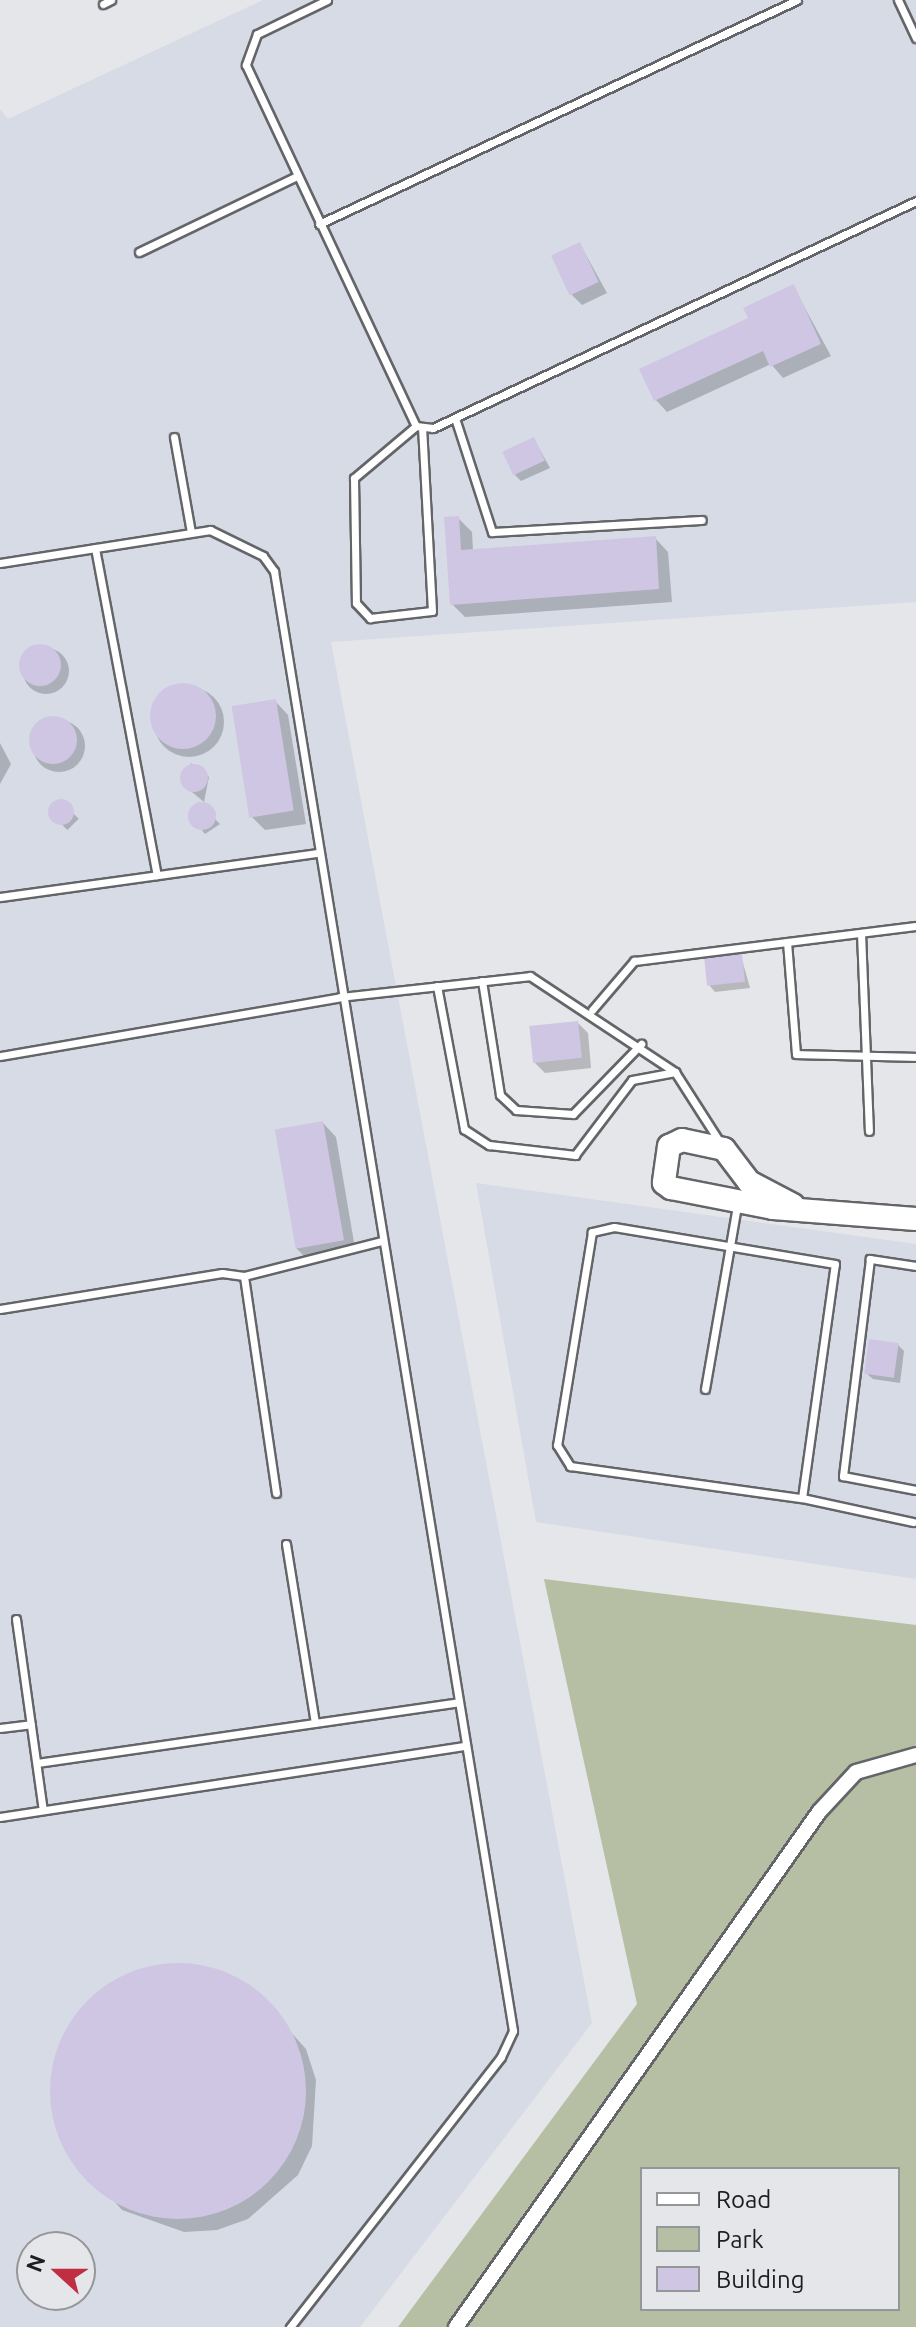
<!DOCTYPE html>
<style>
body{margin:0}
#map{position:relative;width:916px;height:2327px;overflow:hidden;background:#e4e6ea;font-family:Ubuntu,sans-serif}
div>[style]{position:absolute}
.built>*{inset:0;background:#d6dbe6}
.green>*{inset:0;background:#b6bea3}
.shadow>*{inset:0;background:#0003;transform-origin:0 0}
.round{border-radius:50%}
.building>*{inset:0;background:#cfc6e3;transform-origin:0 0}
.roads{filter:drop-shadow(2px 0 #636568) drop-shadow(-2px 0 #636568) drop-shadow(0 2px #636568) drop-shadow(0 -2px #636568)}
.lane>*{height:7px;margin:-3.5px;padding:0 3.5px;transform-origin:3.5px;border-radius:3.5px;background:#fff}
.street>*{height:14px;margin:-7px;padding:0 7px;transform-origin:7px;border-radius:7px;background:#fff}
.secondary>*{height:22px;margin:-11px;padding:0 11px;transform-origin:11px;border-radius:11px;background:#fff}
span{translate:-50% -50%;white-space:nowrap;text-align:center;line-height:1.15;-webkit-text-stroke:6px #e4e6ea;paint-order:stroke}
.legend{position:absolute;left:640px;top:2167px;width:260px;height:144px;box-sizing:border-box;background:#e4e6ea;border:2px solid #949698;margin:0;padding:10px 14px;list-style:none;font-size:24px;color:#1c1d1e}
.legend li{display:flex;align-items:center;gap:16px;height:40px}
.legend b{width:40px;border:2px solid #949698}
.north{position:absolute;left:16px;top:2231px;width:80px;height:80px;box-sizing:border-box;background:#e4e6ea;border:2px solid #949698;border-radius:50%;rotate:291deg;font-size:22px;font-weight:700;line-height:32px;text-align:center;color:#1c1d1e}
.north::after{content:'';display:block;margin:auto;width:28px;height:36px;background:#c02f41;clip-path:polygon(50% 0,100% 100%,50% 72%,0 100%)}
</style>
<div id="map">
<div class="built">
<div style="clip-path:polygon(evenodd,263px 0,916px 0,916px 602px,331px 642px,592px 2023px,360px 2327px,0 2327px,0 109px,8px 119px,263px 0,32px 2247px,80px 2247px,80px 2295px,32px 2295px,32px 2247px)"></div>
<div style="clip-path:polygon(476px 1183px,916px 1244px,916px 1579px,536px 1522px)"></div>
</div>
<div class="green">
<div style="clip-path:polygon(evenodd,544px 1579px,916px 1625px,916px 2327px,398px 2327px,637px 2004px,544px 1579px,642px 2169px,898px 2169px,898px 2309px,642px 2309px,642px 2169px)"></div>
</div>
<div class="shadow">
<div style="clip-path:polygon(580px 244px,607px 293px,582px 305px,572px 295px)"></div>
<div style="clip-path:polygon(793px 286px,831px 356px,783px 378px,771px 364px,667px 412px,656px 400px)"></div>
<div style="clip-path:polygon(534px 439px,550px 468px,521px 481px,515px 475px)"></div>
<div style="clip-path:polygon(458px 518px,472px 532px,473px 551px,655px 538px,668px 552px,672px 602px,465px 617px,452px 604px)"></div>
<div class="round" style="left:23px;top:648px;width:46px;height:46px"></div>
<div class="round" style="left:154px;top:687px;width:70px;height:70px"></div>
<div style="clip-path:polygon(275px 701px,288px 715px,306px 824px,265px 830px,252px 817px)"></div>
<div class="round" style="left:33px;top:720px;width:52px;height:52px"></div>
<div style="clip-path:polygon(0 743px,11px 764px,0 784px)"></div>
<div style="clip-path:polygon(191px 763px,209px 777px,204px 802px,186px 787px)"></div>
<div style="left:61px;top:801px;width:25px;height:16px;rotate:45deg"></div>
<div style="clip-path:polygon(198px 802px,220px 824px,205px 834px,191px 817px)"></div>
<div style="clip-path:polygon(741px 956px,750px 988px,715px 992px,709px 985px)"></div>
<div style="clip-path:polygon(578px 1023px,588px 1033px,591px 1068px,545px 1073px,535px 1063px)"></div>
<div style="clip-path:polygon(323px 1123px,336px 1137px,356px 1254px,310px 1262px,296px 1248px)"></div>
<div style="clip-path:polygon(898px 1345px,904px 1351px,900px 1383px,873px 1379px,866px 1373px)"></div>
<div style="clip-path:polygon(154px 1966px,219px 1970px,248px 1985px,306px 2049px,316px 2080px,312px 2146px,298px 2175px,248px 2219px,217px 2230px,184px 2232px,122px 2210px,65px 2147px,52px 2082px,74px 2020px,123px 1977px)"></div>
</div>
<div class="building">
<div style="left:580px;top:242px;width:44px;height:32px;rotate:65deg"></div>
<div style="clip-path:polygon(794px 284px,821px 344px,770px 367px,763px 351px,654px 401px,639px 369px,748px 318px,743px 308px)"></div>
<div style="left:534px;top:437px;width:26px;height:35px;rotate:65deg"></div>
<div style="clip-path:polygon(459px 516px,461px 550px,656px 536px,659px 589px,450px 605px,444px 517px)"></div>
<div class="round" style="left:19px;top:644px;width:42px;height:42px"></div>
<div class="round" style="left:150px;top:683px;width:66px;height:66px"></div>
<div style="left:276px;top:699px;width:113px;height:45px;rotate:81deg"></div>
<div class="round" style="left:29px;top:716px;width:48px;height:48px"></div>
<div class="round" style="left:180px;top:764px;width:28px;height:28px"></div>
<div class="round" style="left:48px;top:799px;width:26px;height:26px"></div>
<div class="round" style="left:188px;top:802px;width:28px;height:28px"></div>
<div style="left:742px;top:954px;width:28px;height:38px;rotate:84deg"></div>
<div style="left:578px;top:1021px;width:37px;height:49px;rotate:84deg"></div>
<div style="left:323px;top:1121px;width:121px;height:49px;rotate:80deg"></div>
<div style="left:869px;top:1339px;width:30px;height:35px;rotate:8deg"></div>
<div class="round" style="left:50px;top:1963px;width:256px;height:256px"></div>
</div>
<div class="roads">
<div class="lane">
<div style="left:327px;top:0;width:78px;rotate:154.1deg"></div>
<div style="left:257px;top:34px;width:33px;rotate:110deg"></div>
<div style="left:246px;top:65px;width:399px;rotate:64.8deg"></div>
<div style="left:416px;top:426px;width:17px;rotate:7deg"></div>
<div style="left:433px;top:428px;width:534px;rotate:-25.17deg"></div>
<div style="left:898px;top:0;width:42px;rotate:64.7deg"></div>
<div style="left:103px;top:4px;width:9px;rotate:-27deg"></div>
<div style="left:319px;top:224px;width:528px;rotate:-25.11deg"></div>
<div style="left:139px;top:252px;width:175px;rotate:-25.7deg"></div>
<div style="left:455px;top:418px;width:120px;rotate:72deg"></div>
<div style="left:492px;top:532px;width:210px;rotate:-3.3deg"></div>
<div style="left:416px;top:426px;width:81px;rotate:140deg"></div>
<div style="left:354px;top:478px;width:125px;rotate:89.1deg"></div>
<div style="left:356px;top:603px;width:21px;rotate:47deg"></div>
<div style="left:370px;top:618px;width:62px;rotate:-6.4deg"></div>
<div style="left:432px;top:611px;width:183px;rotate:-93.1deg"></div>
<div style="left:174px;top:437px;width:97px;rotate:79.9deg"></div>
<div style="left:95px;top:548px;width:333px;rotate:79.3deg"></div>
<div style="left:0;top:563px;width:213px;rotate:-8.9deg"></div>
<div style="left:210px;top:530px;width:59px;rotate:26.1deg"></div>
<div style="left:263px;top:556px;width:19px;rotate:54deg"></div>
<div style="left:274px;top:571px;width:1479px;rotate:80.7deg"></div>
<div style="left:513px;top:2031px;width:29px;rotate:115deg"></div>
<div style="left:501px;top:2057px;width:343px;rotate:128deg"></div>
<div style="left:0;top:897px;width:321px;rotate:-7.9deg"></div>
<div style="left:861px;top:933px;width:198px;rotate:87.7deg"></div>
<div style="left:787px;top:942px;width:112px;rotate:85.4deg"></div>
<div style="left:796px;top:1054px;width:120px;rotate:1.4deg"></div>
<div style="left:482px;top:981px;width:115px;rotate:81deg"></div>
<div style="left:500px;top:1095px;width:22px;rotate:43deg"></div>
<div style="left:516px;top:1110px;width:57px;rotate:4deg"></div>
<div style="left:573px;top:1114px;width:98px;rotate:-45.8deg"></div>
<div style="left:437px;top:986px;width:146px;rotate:79.3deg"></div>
<div style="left:464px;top:1129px;width:30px;rotate:33deg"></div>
<div style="left:489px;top:1145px;width:87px;rotate:6.6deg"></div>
<div style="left:575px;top:1155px;width:94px;rotate:-52.8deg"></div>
<div style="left:632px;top:1080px;width:44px;rotate:-10.5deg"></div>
<div style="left:592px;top:1010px;width:65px;rotate:-49.4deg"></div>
<div style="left:634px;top:961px;width:284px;rotate:-7.1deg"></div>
<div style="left:0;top:1056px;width:345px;rotate:-9.8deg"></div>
<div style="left:340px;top:997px;width:191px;rotate:-6.3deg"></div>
<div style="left:530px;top:976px;width:174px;rotate:33.5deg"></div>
<div style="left:675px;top:1072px;width:85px;rotate:57.4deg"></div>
<div style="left:916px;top:1266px;width:47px;rotate:-171.3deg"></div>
<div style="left:870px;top:1259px;width:219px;rotate:97.1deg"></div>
<div style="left:843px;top:1476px;width:74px;rotate:10.9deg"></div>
<div style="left:0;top:1309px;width:225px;rotate:-9.2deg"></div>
<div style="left:222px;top:1273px;width:22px;rotate:8deg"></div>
<div style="left:705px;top:1389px;width:187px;rotate:-80.1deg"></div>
<div style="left:276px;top:1493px;width:219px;rotate:-98.4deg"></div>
<div style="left:244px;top:1276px;width:141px;rotate:-14.3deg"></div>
<div style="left:802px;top:1498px;width:236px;rotate:-82deg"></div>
<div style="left:835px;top:1264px;width:224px;rotate:-170.5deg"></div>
<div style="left:614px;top:1227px;width:23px;rotate:167deg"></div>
<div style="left:592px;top:1232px;width:216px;rotate:99.3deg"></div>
<div style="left:557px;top:1445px;width:25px;rotate:58deg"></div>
<div style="left:570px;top:1466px;width:234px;rotate:7.9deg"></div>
<div style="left:802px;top:1498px;width:114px;rotate:12.2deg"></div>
<div style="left:286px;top:1544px;width:181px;rotate:80.8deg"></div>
<div style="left:16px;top:1619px;width:193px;rotate:82deg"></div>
<div style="left:0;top:1728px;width:31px;rotate:-7deg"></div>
<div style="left:37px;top:1763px;width:426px;rotate:-8.2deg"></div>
<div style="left:0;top:1817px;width:471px;rotate:-8.7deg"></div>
</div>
<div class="street">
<div style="left:456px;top:2327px;width:630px;rotate:-54.82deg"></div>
<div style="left:819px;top:1812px;width:54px;rotate:-47.2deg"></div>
<div style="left:856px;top:1772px;width:62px;rotate:-15.8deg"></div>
</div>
<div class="secondary">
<div style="left:793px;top:1205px;width:50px;rotate:-152.4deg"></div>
<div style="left:749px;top:1182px;width:41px;rotate:-127.1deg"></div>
<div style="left:724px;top:1149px;width:43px;rotate:-167.9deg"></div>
<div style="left:682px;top:1140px;width:14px;rotate:155deg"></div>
<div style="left:669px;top:1146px;width:37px;rotate:98deg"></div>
<div style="left:664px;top:1183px;width:9px;rotate:36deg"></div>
<div style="left:671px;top:1188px;width:104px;rotate:11.1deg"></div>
<div style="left:773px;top:1208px;width:143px;rotate:4.4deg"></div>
</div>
</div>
<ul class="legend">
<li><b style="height:10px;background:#fff"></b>Road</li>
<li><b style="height:22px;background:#b6bea3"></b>Park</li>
<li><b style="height:22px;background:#cfc6e3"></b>Building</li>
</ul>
<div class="north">N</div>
</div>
